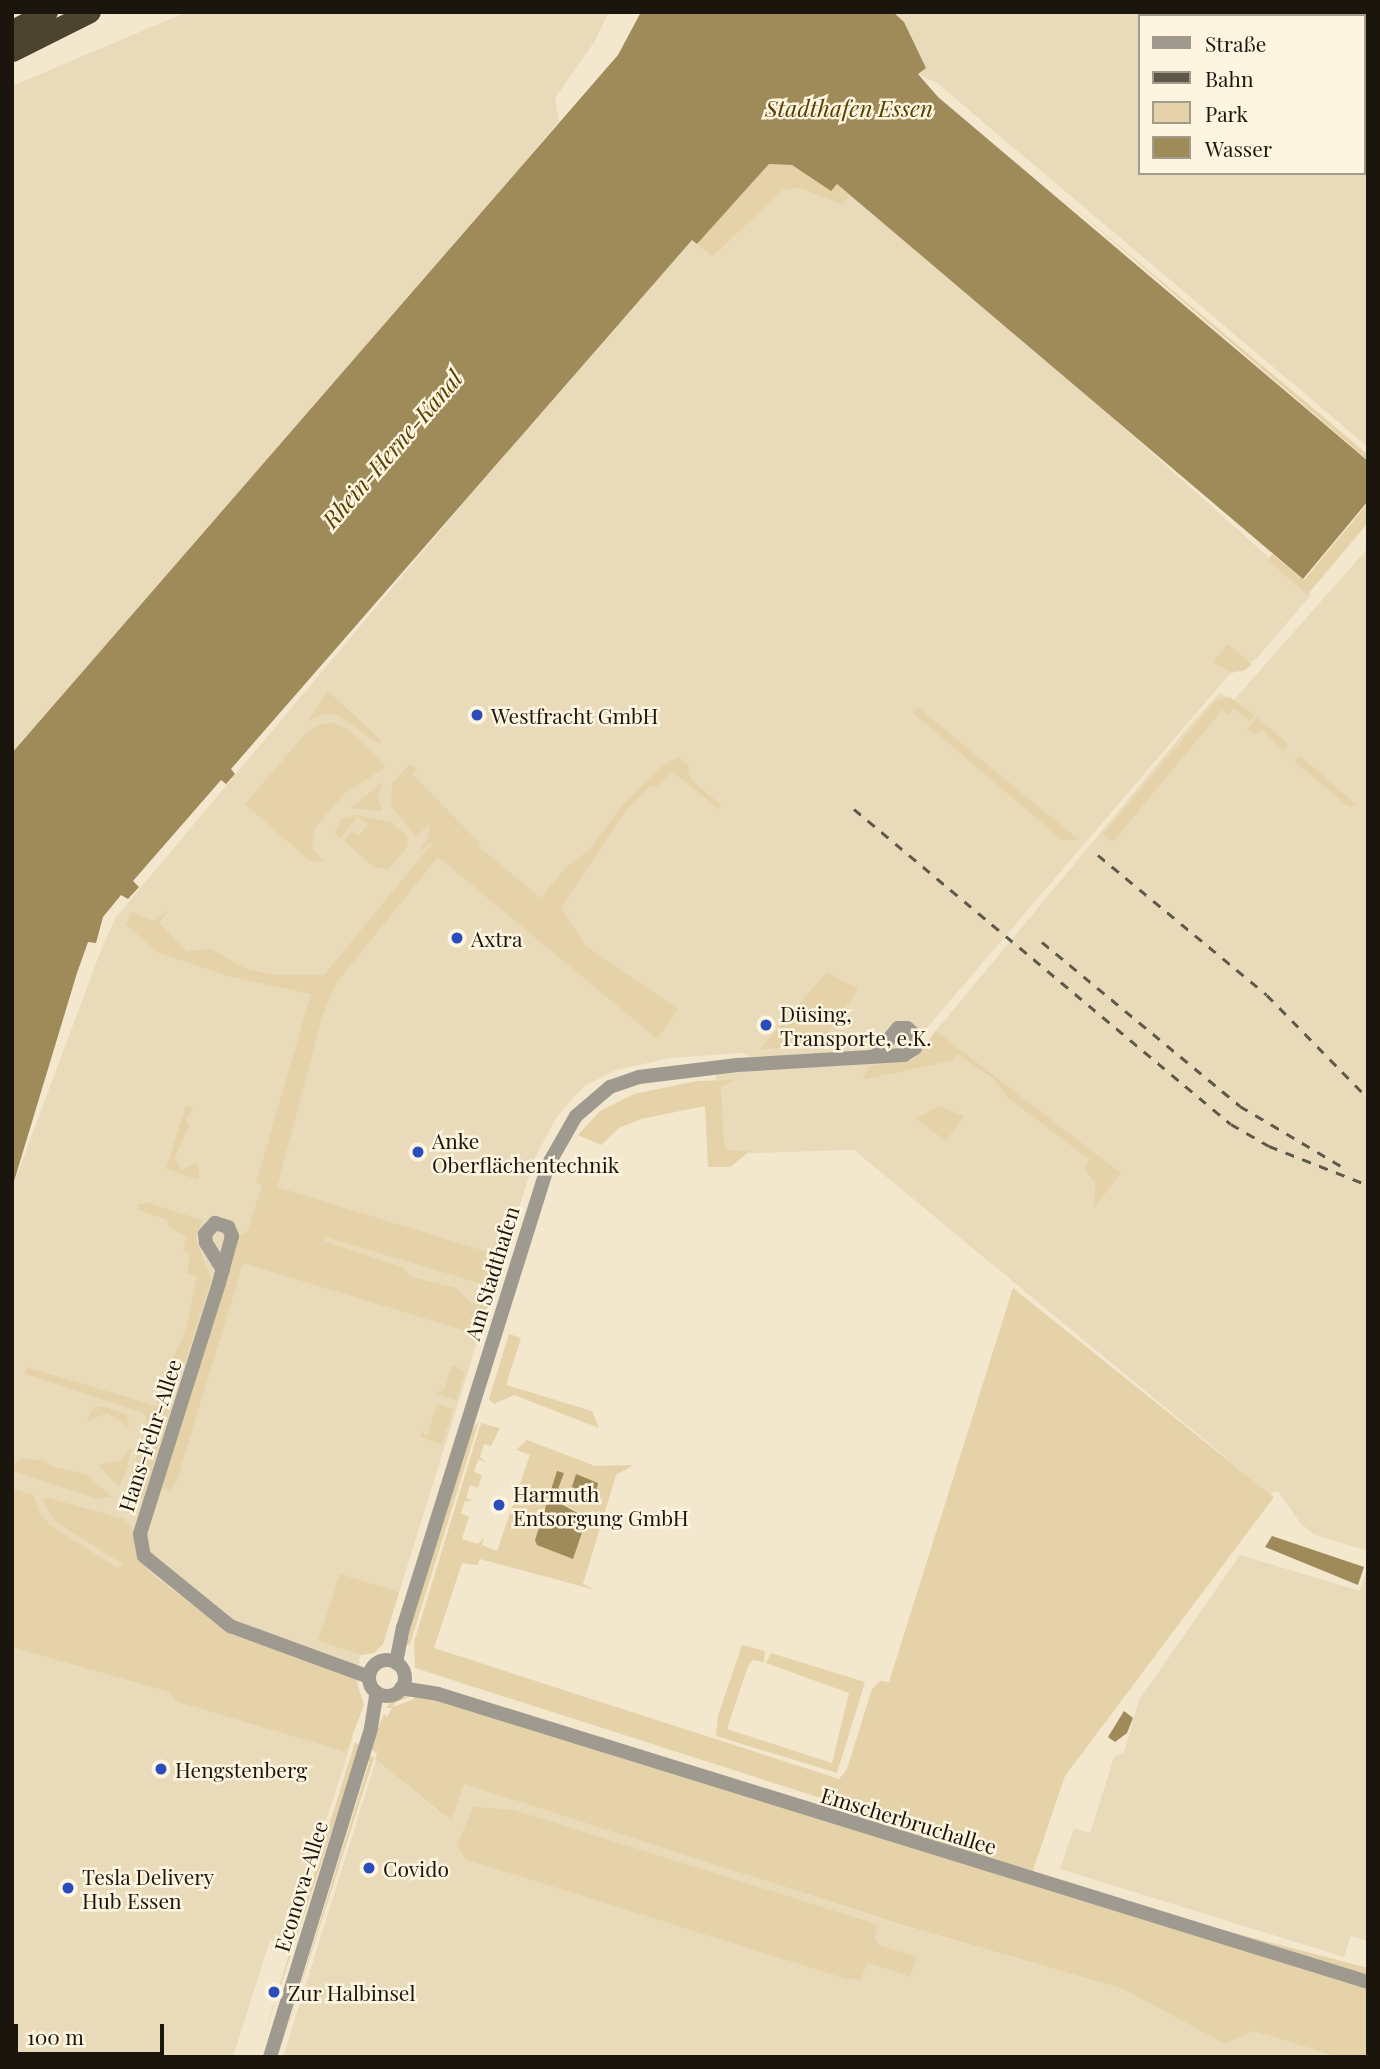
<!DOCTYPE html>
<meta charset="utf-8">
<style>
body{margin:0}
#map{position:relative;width:1380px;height:2069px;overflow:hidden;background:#f3e7ce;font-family:"Playfair Display",serif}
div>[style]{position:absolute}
.built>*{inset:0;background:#e9dbba}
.green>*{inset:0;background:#e5d2a9}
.water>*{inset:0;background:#9f8a5a}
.minor>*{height:14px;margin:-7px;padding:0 7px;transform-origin:7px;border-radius:7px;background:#9f9a8f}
.minor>.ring{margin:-7px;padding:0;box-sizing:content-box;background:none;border:14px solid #9f9a8f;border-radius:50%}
.highway>*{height:21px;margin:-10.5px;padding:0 10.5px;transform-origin:10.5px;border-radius:10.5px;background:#4d442f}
.rail>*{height:2.5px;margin-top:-1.25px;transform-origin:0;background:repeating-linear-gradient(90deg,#5e584a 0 9px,transparent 0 18px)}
.dots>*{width:19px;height:19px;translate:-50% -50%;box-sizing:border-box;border:4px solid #fef5e0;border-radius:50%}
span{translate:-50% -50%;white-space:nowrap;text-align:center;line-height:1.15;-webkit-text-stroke:5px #fef5e0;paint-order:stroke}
.poi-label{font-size:21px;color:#1a160d}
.left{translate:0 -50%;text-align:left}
.street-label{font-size:21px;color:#1a160d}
.water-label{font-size:23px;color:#564000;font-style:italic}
.frame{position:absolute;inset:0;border:14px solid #1a160d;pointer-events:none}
.legend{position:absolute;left:1138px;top:14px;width:228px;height:161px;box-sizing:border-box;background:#fef5e0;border:2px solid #a39c8c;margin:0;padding:9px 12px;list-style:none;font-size:21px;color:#1a160d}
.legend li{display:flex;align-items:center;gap:14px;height:35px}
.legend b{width:35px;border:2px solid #a39c8c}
.scale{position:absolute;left:14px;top:2024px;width:150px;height:32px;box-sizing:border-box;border:4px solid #1a160d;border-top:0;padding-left:9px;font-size:21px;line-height:24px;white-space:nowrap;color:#1a160d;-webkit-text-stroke:5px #fef5e0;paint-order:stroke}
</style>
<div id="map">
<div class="built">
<div style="clip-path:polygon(187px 12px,609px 12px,595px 41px,555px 98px,559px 121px,395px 317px,12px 753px,12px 86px)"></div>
<div style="clip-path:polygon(evenodd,893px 12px,1368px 12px,1368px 447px,937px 83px,918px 74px,926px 67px,904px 22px,893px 12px,1140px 16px,1364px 16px,1364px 173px,1140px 173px,1140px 16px)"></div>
<div style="clip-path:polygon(800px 188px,842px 205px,850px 195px,1088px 396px,1311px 595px,1257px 658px,1228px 676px,908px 1050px,755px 1059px,742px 1053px,670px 1058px,616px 1070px,585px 1086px,573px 1098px,556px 1118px,534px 1160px,383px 1644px,374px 1653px,360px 1655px,352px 1741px,286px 1944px,270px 1940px,233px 2057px,12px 2057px,12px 1188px,101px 950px,116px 917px,497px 463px,692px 240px,712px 257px,783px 190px)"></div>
<div style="clip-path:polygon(1368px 548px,1368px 1551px,1315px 1535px,1300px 1523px,1278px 1491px,1270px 1494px,854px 1150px,724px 1154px,715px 1069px,914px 1057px,1189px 726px,1220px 693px,1233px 701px)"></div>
<div style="clip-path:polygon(1240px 1555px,1360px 1591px,1368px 1566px,1368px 1941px,1351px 1936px,1344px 1957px,1060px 1869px,1074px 1828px,1090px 1833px,1114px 1757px,1124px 1752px,1139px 1700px)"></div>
<div style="clip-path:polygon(376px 1760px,450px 1821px,464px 1784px,908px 1927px,1123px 1989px,1225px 2044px,1254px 2031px,1337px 2057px,283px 2057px)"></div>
</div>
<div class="green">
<div style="clip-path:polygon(769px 164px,792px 165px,831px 190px,837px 184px,850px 195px,842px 205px,800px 188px,783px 190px,712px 257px,697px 244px)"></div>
<div style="clip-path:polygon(1054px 191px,1326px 419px,1368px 455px,1368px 460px)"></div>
<div style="clip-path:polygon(1368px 503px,1368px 523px,1307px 595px,1268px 560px,1272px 554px,1304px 580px)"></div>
<div style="clip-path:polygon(1228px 644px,1252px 664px,1244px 671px,1230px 672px,1213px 662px)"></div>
<div style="clip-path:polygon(328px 691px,381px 740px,379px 744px,337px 715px,323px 714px,308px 721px)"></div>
<div style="clip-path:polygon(1230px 697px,1254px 715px,1250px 721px,1234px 708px,1229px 715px,1222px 710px,1113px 842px,1103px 834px,1215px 701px)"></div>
<div style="clip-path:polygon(918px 707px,1000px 775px,1079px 840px,1062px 840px,913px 713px)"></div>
<div style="clip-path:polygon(1257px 717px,1288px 744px,1279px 757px,1283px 750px,1262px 729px,1256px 735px,1246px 730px)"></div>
<div style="clip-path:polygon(334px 723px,349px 730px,386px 767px,344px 794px,315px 828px,312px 848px,325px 862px,310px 861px,245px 804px,306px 733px,321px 724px)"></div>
<div style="clip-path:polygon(1299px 755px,1357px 805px,1349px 807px,1294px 761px)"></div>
<div style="clip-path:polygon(678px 757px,690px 767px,687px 771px,695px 783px,721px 805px,719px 810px,673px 772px,657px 788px,650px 786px,626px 810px,561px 908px,586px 946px,678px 1009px,657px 1039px,438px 857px,337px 982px,323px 1014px,277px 1187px,504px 1257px,495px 1288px,326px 1237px,324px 1241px,402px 1267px,412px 1277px,456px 1288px,471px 1303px,489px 1305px,479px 1335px,243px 1263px,177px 1480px,170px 1490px,161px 1488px,239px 1237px,248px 1231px,262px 1185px,256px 1183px,311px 994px,228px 976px,159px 953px,125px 924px,132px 912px,154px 921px,169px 910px,159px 923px,187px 952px,209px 948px,245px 968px,272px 975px,324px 975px,436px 839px,418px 853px,428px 838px,430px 822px,417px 837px,391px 806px,392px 783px,410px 764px,417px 769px,412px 774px,481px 844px,479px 847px,541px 898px,565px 868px,590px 849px,625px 802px,659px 768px)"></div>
<div style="clip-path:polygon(383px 782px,378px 797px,382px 811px,350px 808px)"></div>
<div style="clip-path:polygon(357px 815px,391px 822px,407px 836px,408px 846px,389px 869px,375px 868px,344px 841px,352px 831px,358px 836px,368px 825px,358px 816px,341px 838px,335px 833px,341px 818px)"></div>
<div style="clip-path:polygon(827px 972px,858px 989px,820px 1046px,760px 1049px)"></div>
<div style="clip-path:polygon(936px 1031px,1121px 1173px,1094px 1208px,1095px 1182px,1084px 1169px,1090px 1160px,1008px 1098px,993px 1078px,957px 1054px,951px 1061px,862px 1080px,870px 1066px,914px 1060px)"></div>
<div style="clip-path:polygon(735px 1080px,721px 1087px,724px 1140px,726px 1150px,750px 1151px,730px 1167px,708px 1167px,705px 1106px,641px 1119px,619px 1128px,601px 1145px,578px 1135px,600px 1111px,634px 1094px,697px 1081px)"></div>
<div style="clip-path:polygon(186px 1105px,194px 1109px,186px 1119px,189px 1126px,175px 1157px,182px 1170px,195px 1163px,199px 1167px,199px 1180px,166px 1169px)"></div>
<div style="clip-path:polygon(939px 1106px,964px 1116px,946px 1141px,916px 1119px)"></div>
<div style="clip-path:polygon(149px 1203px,202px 1220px,196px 1239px,211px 1280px,184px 1366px,171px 1362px,185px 1332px,197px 1277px,187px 1273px,190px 1254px,183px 1251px,186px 1237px,169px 1227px,167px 1220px,138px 1210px,137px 1204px)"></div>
<div style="clip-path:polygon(evenodd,1013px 1288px,1274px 1497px,1065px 1776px,1030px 1879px,1368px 1968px,1364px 1982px,1368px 1984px,1368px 2057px,1337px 2057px,1254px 2031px,1225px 2044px,1123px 1989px,909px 1927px,464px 1784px,451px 1821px,375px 1759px,381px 1737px,376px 1753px,370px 1749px,384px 1714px,387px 1717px,392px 1708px,386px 1708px,389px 1704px,408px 1695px,413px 1696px,396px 1702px,392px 1707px,412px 1700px,416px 1694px,845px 1823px,849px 1807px,415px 1668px,414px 1642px,481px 1423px,500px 1428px,491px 1446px,484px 1444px,480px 1457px,486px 1462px,478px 1460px,474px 1472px,482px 1475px,478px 1488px,470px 1485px,466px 1498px,474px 1501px,465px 1501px,461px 1513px,469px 1517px,462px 1539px,478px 1544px,484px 1537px,482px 1545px,497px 1551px,530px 1455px,516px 1450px,527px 1440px,595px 1466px,634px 1465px,616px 1475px,583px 1584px,595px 1590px,480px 1559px,477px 1565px,462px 1563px,434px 1648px,839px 1779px,847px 1769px,872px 1689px,880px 1681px,889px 1682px,1013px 1288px,564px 1473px,554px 1499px,582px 1514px,535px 1540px,564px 1473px)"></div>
<div style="clip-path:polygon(509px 1334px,521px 1338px,506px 1385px,592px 1411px,599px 1428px,514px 1395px,494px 1404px,489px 1399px)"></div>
<div style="clip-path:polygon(452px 1365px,465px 1372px,456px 1400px,435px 1393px,444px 1390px)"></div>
<div style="clip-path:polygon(26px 1367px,157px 1406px,166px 1380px,178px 1383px,143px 1499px,125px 1496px,147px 1422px,144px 1413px,25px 1374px)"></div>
<div style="clip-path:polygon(437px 1404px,453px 1409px,442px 1444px,421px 1437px,421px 1431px,427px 1437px)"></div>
<div style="clip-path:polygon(102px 1406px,127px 1414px,129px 1427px,107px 1413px,86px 1422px,93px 1408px)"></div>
<div style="clip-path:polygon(479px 1421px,410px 1644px,404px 1647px,469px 1434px)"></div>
<div style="clip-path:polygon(131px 1447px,127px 1469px,119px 1487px,98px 1465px,120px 1461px)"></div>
<div style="clip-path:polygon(19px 1459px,44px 1460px,51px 1466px,87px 1475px,112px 1497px,99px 1499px,15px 1472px,13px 1465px)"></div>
<div style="clip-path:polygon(12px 1489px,34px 1495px,39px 1512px,49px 1524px,117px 1568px,124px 1565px,55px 1521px,43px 1501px,45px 1497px,124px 1519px,132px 1527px,139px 1558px,151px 1574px,232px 1635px,355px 1676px,364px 1705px,346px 1752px,175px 1701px,169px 1692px,12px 1647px)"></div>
<div style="clip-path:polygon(340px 1574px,399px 1592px,383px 1644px,374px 1653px,361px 1655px,318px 1641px)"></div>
<div style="clip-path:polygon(742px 1645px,765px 1651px,764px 1662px,753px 1660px,748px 1666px,727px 1729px,832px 1763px,849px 1693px,766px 1663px,771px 1653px,865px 1682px,837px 1773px,716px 1736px,718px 1716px)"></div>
<div style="clip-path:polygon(355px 1742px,360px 1746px,257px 2057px,276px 1997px)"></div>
<div style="clip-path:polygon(369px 1754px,374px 1758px,278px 2057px,369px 1763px)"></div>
<div style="clip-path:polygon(473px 1807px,514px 1810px,873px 1923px,878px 1926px,875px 1937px,879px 1945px,917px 1957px,910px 1977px,867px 1962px,861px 1980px,847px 1979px,465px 1859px,457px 1845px)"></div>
</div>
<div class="water">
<div style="clip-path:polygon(641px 12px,893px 12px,904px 22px,926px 68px,918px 74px,938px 97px,1368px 461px,1368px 501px,1303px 579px,837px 184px,831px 191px,792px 165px,769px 164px,697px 244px,692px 240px,231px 769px,235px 774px,226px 784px,221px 780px,133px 881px,139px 887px,128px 899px,121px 895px,103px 917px,96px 943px,88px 942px,77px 973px,12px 1188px,12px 753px,618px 55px)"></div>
<div style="clip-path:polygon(557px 1471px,564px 1473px,554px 1500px,587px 1518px,573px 1559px,537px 1545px,535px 1540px)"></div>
<div style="clip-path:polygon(576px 1474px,598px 1483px,595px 1499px,590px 1497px,587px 1504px,569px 1496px)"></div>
<div style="clip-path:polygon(1272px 1536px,1364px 1567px,1358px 1585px,1265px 1547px)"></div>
<div style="clip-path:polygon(1124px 1711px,1133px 1718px,1127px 1733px,1115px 1742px,1108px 1737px)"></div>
</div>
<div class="minor">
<div style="left:223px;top:1270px;width:32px;rotate:-122deg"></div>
<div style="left:206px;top:1243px;width:9px;rotate:-96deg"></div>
<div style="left:205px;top:1234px;width:15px;rotate:-48deg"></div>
<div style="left:215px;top:1223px;width:14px;rotate:17deg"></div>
<div style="left:228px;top:1227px;width:10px;rotate:66deg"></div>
<div style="left:232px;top:1236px;width:49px;rotate:105.5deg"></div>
<div style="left:219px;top:1283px;width:263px;rotate:107.5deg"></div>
<div style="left:140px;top:1534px;width:22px;rotate:80deg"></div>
<div style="left:144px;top:1556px;width:111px;rotate:39.1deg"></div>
<div style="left:230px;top:1626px;width:148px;rotate:20.1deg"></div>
<div class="ring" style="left:369px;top:1660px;width:22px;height:22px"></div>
<div style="left:396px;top:1663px;width:36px;rotate:-79deg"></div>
<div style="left:403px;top:1628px;width:485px;rotate:-72.6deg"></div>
<div style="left:548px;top:1165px;width:56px;rotate:-60.3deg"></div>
<div style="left:576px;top:1116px;width:45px;rotate:-40.5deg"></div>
<div style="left:610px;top:1087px;width:31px;rotate:-19deg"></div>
<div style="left:639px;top:1077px;width:99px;rotate:-7deg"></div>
<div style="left:737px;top:1065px;width:167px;rotate:-3.4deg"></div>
<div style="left:904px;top:1055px;width:13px;rotate:-32deg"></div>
<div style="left:915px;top:1048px;width:12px;rotate:-85deg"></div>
<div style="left:916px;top:1036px;width:12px;rotate:-138deg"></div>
<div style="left:907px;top:1028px;width:9px;rotate:180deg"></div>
<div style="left:898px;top:1028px;width:35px;rotate:129deg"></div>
<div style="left:401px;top:1688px;width:37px;rotate:9deg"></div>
<div style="left:438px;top:1694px;width:974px;rotate:17.21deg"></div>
<div style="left:270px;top:2057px;width:344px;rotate:-72.9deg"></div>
<div style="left:371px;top:1728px;width:36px;rotate:-81deg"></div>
</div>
<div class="highway">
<div style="left:12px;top:30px;width:39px;rotate:-27deg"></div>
<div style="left:12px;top:51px;width:87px;rotate:-26.6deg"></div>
</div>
<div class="rail">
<div style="left:854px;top:809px;width:491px;rotate:39.9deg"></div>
<div style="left:1231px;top:1124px;width:44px;rotate:30.1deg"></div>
<div style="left:1269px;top:1146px;width:106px;rotate:21.5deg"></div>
<div style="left:1098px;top:855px;width:219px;rotate:39.6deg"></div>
<div style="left:1267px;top:995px;width:144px;rotate:45.6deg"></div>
<div style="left:1042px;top:942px;width:257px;rotate:39.6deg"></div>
<div style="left:1240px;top:1106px;width:117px;rotate:30.7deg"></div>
</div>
<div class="dots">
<div style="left:477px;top:715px;background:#2a4cbc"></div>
<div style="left:457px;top:938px;background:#2a4cbc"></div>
<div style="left:766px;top:1025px;background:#2a4cbc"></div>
<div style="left:418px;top:1152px;background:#2a4cbc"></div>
<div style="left:499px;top:1505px;background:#2a4cbc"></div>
<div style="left:161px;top:1769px;background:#2a4cbc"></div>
<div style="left:369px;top:1868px;background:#2a4cbc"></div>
<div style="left:68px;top:1888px;background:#2a4cbc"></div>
<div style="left:274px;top:1992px;background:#2a4cbc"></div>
</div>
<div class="poi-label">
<span class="left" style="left:491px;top:715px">Westfracht GmbH</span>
<span class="left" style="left:471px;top:938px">Axtra</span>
<span class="left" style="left:780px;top:1025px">Düsing,<br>Transporte, e.K.</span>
<span class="left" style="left:432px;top:1152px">Anke<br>Oberflächentechnik</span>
<span class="left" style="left:513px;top:1505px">Harmuth<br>Entsorgung GmbH</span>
<span class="left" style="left:175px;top:1769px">Hengstenberg</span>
<span class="left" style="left:383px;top:1868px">Covido</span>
<span class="left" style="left:82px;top:1888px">Tesla Delivery<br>Hub Essen</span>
<span class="left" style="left:288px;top:1992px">Zur Halbinsel</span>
</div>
<div class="street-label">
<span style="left:491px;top:1273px;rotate:-73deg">Am Stadthafen</span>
<span style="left:149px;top:1435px;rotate:-72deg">Hans-Fehr-Allee</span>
<span style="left:909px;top:1820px;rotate:17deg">Emscherbruchallee</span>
<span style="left:300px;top:1886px;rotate:-73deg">Econova-Allee</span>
</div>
<div class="water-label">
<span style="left:849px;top:108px">Stadthafen Essen</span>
<span style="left:392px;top:449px;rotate:-49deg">Rhein-Herne-Kanal</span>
</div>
<div class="frame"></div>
<ul class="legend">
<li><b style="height:9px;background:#9f9a8f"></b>Straße</li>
<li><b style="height:9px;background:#5e584a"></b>Bahn</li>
<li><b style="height:19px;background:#e5d2a9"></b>Park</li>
<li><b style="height:19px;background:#9f8a5a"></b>Wasser</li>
</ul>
<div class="scale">100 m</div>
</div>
